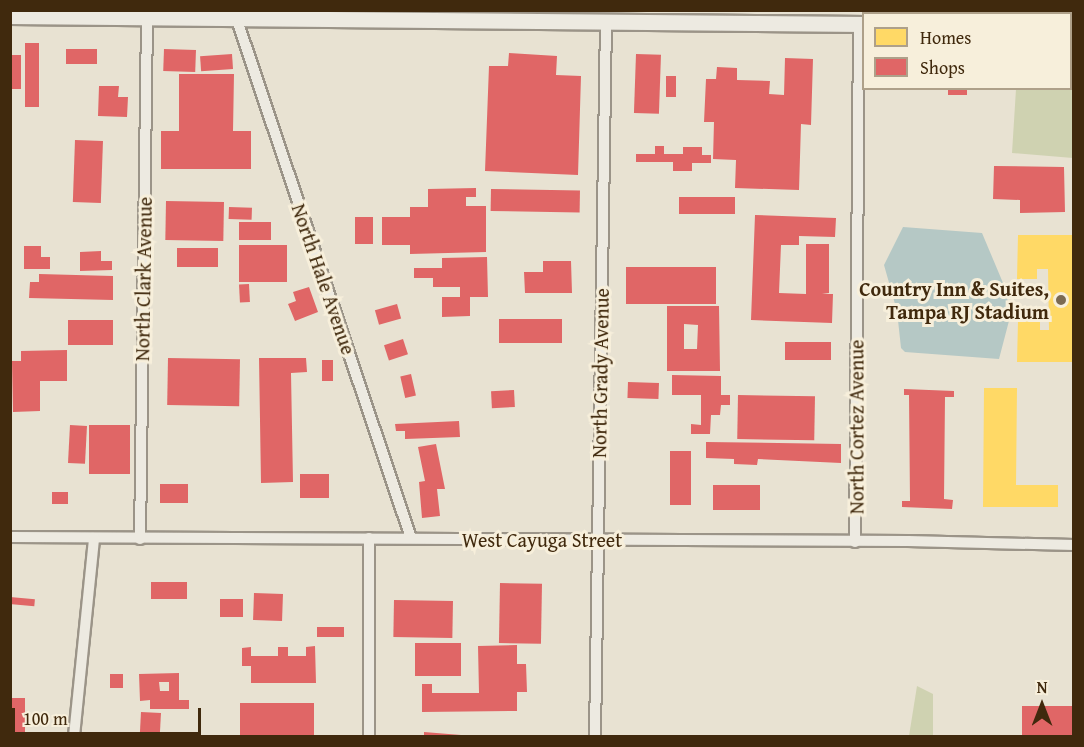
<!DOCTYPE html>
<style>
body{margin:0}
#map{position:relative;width:1084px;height:747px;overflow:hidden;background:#e8e2d2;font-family:"Gentium Book Plus",serif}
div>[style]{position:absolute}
.green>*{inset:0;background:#cfd2b1}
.water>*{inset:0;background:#b5c8c5}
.homes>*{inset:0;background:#ffd966}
.shops>*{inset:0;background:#e06666;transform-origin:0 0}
.roads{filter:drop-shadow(2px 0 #9b9488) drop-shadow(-2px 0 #9b9488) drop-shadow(0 2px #9b9488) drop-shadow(0 -2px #9b9488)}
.street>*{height:10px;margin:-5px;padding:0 5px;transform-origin:5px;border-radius:5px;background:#edeae1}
.secondary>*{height:15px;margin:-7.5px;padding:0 7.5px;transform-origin:7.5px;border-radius:7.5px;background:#edeae1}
.dots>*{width:16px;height:16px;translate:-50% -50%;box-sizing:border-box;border:3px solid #f7efdb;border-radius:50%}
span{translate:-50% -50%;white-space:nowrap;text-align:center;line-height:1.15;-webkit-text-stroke:6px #f7efdb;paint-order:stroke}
.street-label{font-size:20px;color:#40290d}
.poi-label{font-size:20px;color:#40290d;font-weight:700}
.right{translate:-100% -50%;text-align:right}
.frame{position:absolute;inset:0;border:12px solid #40290d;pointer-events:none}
.legend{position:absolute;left:862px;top:12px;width:210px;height:78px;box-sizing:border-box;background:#f7efdb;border:2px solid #aea089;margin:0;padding:8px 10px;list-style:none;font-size:18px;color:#40290d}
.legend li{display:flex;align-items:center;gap:12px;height:30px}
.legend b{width:30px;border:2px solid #aea089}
.north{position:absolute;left:1012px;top:675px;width:60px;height:60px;-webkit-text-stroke:4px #f7efdb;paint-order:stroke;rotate:0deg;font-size:16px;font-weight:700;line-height:24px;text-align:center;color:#40290d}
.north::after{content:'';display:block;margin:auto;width:21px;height:27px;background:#40290d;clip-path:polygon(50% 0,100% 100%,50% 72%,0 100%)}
.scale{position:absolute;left:12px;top:708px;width:189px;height:27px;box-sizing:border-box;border:3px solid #40290d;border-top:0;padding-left:8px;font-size:18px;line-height:21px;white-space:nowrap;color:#40290d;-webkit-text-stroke:4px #f7efdb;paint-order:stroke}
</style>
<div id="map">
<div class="green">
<div style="clip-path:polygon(1071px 46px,1073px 158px,1012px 153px,1016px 89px,1070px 88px)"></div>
<div style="clip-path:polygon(917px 686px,933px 694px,933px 736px,909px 736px)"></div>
</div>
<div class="water">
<div style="clip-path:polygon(903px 227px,982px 233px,1006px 290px,1010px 317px,999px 359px,905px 352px,901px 348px,897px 311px,884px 265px)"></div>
</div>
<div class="homes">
<div style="clip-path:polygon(1018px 235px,1074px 235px,1074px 362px,1017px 362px,1018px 321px,1040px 321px,1040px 330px,1049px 330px,1048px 269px,1037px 269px,1037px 279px,1017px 279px)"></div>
<div style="clip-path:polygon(984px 388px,1017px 388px,1016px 485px,1058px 485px,1058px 507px,983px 507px)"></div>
</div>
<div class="shops">
<div style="left:25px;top:43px;width:14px;height:64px"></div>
<div style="left:66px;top:49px;width:31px;height:15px"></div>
<div style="left:164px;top:49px;width:32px;height:22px;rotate:2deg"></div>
<div style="clip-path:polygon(509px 53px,557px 56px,556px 75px,581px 76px,578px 175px,485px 171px,489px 66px,508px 66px)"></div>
<div style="left:232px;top:54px;width:15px;height:32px;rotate:86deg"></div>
<div style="left:636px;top:54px;width:25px;height:59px;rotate:2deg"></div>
<div style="left:10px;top:55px;width:11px;height:34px"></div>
<div style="clip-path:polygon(785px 58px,813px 59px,811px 125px,801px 124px,799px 190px,735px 188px,736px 160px,713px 159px,714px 122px,704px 122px,706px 79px,716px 79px,717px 67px,737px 68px,737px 80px,770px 81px,769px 94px,784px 95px)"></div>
<div style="clip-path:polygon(179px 74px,234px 74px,233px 131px,251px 131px,251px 169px,161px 169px,161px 131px,179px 131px)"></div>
<div style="left:666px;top:76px;width:10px;height:21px"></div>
<div style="clip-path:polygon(99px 86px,119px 86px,118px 97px,128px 97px,127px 117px,98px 116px)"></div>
<div style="left:948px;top:88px;width:19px;height:7px"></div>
<div style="left:75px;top:140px;width:28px;height:62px;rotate:2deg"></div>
<div style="clip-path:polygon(655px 146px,664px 146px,664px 154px,683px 154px,683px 147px,702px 147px,702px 155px,711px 155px,711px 163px,692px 163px,692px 171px,673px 171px,673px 162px,636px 162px,636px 154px,655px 154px)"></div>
<div style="clip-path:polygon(994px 166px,1064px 167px,1065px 212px,1020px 213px,1020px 200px,993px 199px)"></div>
<div style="clip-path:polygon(476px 188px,476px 197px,466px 197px,466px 206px,486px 206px,486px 252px,410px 254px,410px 245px,382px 245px,382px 217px,410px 217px,410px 207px,428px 207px,428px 189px)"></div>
<div style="left:491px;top:189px;width:89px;height:22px;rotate:1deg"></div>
<div style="left:679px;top:197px;width:56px;height:17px"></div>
<div style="left:166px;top:201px;width:58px;height:39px;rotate:1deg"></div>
<div style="left:229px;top:207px;width:23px;height:12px;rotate:2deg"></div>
<div style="clip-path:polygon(755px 215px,836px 218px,835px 237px,799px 236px,799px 245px,781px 245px,779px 293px,806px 294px,806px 244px,829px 244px,829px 293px,822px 294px,833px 294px,832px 323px,751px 320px)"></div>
<div style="left:355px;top:217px;width:18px;height:27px"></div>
<div style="left:239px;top:222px;width:32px;height:18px"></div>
<div style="left:239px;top:245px;width:48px;height:37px"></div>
<div style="clip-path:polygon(24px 246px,41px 246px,41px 257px,50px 257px,50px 269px,24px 269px)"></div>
<div style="left:177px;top:248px;width:41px;height:19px"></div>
<div style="clip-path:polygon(101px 251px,101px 261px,112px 261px,112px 270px,80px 271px,80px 252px)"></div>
<div style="clip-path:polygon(487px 257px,488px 297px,470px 297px,470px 316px,442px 317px,442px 297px,460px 297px,460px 287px,433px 287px,433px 278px,414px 278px,414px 268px,442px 268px,442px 258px)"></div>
<div style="clip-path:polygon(543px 261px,571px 261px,572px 293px,525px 293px,524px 272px,543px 272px)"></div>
<div style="left:626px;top:267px;width:90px;height:37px"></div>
<div style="clip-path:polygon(39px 274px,113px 276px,113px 300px,29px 298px,30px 282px,39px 282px)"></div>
<div style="left:249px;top:284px;width:18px;height:10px;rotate:87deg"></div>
<div style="clip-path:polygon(309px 287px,318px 312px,295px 321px,288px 304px,296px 301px,293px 292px)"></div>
<div style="left:397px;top:304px;width:15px;height:23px;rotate:74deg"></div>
<div style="clip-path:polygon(evenodd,667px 306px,719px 306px,720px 371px,667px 371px,667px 306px,684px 324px,698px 325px,697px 349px,684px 349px,684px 324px)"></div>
<div style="left:499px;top:319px;width:63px;height:24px"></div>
<div style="left:68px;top:320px;width:45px;height:25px"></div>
<div style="left:403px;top:339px;width:16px;height:20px;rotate:72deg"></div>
<div style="left:785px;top:342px;width:46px;height:18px"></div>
<div style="clip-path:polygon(67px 350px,67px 381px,40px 381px,40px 411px,13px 412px,12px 361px,21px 361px,21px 351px)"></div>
<div style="left:168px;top:358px;width:72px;height:47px;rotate:1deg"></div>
<div style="clip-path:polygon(259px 358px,306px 358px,307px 372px,291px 373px,293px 482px,261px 483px)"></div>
<div style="left:322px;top:360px;width:11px;height:21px"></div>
<div style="left:411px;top:374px;width:22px;height:11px;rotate:77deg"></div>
<div style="clip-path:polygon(672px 375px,721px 376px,721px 395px,730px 395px,730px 405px,721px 405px,720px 415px,711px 415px,710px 434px,691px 434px,691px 424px,701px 425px,701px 395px,672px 395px)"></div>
<div style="left:628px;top:382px;width:31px;height:16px;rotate:2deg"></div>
<div style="clip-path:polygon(904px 389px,954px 391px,954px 397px,945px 397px,944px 499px,953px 500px,952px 509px,902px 507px,902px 501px,910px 501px,909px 395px,904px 395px)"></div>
<div style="left:514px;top:390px;width:17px;height:23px;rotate:87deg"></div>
<div style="left:738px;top:395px;width:77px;height:44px;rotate:1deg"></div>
<div style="clip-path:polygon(459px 421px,460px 437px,405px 439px,405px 431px,396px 431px,395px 424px)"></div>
<div style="left:70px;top:425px;width:17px;height:38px;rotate:3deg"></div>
<div style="left:89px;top:425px;width:41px;height:49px"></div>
<div style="clip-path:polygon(706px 442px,841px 444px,841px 463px,758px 459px,757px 465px,734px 464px,734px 459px,706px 458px)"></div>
<div style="clip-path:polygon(436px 444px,445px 489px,437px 489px,440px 516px,422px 518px,419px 482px,425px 481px,418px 447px)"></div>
<div style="left:670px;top:451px;width:21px;height:54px"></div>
<div style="left:300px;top:474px;width:29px;height:24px"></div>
<div style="left:160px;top:484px;width:28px;height:19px"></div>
<div style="left:713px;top:485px;width:47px;height:25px"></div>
<div style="left:52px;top:492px;width:16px;height:12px"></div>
<div style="left:151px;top:582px;width:36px;height:17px"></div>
<div style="left:500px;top:583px;width:42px;height:60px;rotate:1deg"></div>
<div style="left:254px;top:593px;width:29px;height:27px;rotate:2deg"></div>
<div style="left:10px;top:597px;width:25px;height:7px;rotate:5deg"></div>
<div style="left:220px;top:599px;width:23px;height:18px"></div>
<div style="left:394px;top:600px;width:59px;height:37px;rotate:1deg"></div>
<div style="left:317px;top:627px;width:27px;height:10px"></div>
<div style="left:415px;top:643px;width:46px;height:33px"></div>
<div style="clip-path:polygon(517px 645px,517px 664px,526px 664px,527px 692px,517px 692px,517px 711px,422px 712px,422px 684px,432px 684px,432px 693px,479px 693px,478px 646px)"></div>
<div style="clip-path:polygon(315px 646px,316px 683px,251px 683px,251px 666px,242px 666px,242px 648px,251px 647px,251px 656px,278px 656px,278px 647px,288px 647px,288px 656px,306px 656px,306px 647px)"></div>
<div style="clip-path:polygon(evenodd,179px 673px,179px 700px,189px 700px,189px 709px,150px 709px,150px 700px,140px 701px,139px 674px,179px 673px,159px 682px,169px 682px,169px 691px,160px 691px,159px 682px)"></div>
<div style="left:110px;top:674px;width:13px;height:14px"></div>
<div style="left:25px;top:698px;width:35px;height:15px;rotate:90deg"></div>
<div style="left:240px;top:703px;width:74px;height:33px"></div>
<div style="left:1022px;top:706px;width:52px;height:30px"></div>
<div style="left:141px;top:712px;width:20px;height:24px;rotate:3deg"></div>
<div style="clip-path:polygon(424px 732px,461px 735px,461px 736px,424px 736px)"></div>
</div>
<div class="roads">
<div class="street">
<div style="left:936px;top:14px;width:4px;rotate:-90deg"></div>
<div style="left:237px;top:20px;width:546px;rotate:71.43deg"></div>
<div style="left:10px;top:537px;width:898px;rotate:0.26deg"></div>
<div style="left:908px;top:541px;width:166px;rotate:1.4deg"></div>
<div style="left:140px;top:539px;width:520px;rotate:-89.23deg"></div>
<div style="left:855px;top:542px;width:518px;rotate:-89.56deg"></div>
<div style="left:74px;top:736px;width:199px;rotate:-84.2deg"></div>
<div style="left:369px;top:736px;width:198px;rotate:-90deg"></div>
<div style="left:595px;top:736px;width:714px;rotate:-89.12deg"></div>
</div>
<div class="secondary">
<div style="left:10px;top:16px;width:854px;rotate:0.54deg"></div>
<div style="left:1070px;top:27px;width:4px"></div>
</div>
</div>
<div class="dots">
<div style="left:1061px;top:300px;background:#7b6a52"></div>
</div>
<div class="street-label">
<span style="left:143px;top:279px;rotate:-89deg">North Clark Avenue</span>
<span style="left:324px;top:279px;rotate:71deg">North Hale Avenue</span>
<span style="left:600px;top:373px;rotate:-89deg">North Grady Avenue</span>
<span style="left:856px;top:427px;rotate:-90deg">North Cortez Avenue</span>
<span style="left:542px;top:539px">West Cayuga Street</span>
</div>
<div class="poi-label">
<span class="right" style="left:1049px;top:300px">Country Inn &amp; Suites,<br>Tampa RJ Stadium</span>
</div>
<div class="frame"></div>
<ul class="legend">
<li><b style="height:16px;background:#ffd966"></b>Homes</li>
<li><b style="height:16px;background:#e06666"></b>Shops</li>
</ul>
<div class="north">N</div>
<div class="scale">100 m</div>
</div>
